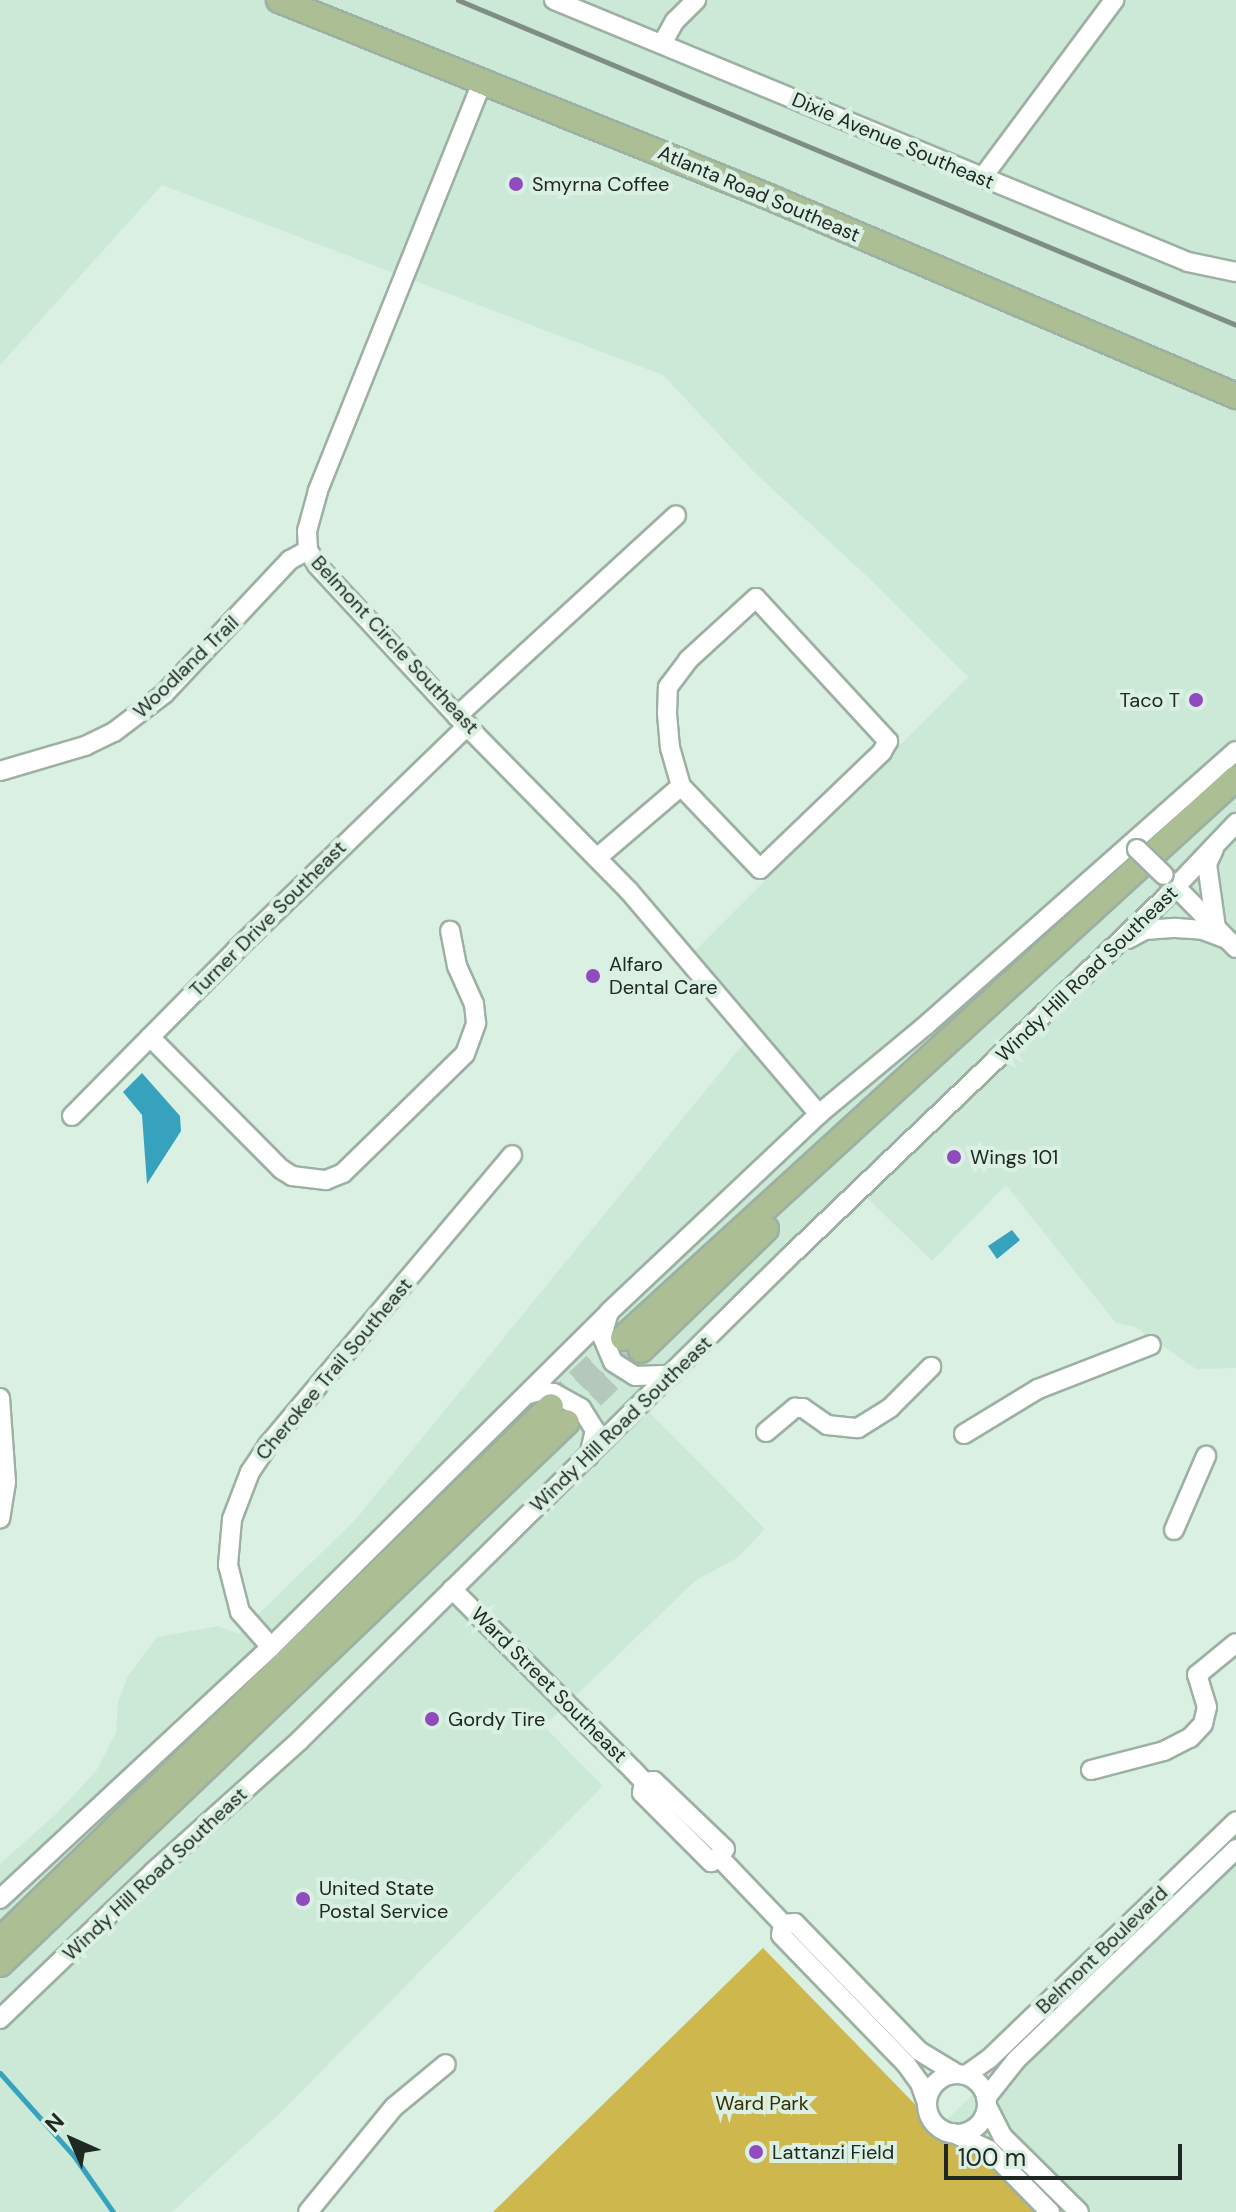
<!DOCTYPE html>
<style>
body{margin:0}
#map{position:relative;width:1236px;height:2212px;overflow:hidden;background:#daf0e2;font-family:"DM Sans",sans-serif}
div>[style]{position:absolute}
.built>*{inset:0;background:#cbe9d6}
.green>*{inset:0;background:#ceb84e}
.water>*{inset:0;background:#36a2be}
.stream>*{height:5px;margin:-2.5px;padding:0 2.5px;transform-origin:2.5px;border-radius:2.5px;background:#36a2be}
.major-tunnel>*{height:24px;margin-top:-12px;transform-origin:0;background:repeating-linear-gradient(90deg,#b5c8bc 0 24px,transparent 0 36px)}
.roads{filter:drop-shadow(2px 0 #9cb0a3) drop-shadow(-2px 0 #9cb0a3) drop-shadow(0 2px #9cb0a3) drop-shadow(0 -2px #9cb0a3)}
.minor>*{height:18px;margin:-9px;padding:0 9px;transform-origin:9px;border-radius:9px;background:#fff}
.minor>.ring{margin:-9px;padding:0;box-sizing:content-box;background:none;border:18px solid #fff;border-radius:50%}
.major>*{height:24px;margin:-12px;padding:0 12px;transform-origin:12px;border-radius:12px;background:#acbe94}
.rail>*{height:5px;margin:-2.5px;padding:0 2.5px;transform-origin:2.5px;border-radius:2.5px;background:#7f8e84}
.bridges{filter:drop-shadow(2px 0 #9cb0a3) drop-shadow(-2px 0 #9cb0a3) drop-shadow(0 2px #9cb0a3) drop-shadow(0 -2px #9cb0a3)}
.minor-bridge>*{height:18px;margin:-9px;padding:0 9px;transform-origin:9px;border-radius:9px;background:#fff}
.dots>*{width:22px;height:22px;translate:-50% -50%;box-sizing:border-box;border:4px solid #daf0e2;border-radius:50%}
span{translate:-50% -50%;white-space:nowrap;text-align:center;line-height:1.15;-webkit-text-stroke:8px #daf0e2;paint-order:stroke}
.street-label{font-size:20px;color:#202823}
.poi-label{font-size:20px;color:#202823}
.left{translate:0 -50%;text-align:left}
.right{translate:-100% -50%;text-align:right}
.park-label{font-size:20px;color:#372e00}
.north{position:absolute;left:32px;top:2100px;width:80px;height:80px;-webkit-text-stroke:6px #daf0e2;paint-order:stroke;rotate:315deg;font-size:22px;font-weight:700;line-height:32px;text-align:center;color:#202823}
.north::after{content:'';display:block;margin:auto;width:28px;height:36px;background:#202823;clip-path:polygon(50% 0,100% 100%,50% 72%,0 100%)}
.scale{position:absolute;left:944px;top:2144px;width:238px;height:36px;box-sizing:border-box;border:4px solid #202823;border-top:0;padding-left:10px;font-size:24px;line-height:28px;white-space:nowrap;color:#202823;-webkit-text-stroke:6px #daf0e2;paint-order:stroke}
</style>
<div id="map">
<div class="built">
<div style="clip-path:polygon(0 0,1236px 0,1236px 1368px,1196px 1369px,1135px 1327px,1116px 1323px,1006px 1185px,932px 1261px,852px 1183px,634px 1397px,765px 1529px,737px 1558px,696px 1580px,544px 1726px,603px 1786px,280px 2113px,172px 2212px,0 2212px,0 1864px,57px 1813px,96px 1771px,116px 1733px,118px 1702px,128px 1676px,157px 1637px,219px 1626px,238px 1634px,356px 1519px,745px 1042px,680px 966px,968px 677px,870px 579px,754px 472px,663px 375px,162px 185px,0 365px)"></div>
<div style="clip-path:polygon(1236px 1841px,1236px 2212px,493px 2212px,763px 1948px,938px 2128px)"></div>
</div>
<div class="green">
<div style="clip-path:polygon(763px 1948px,938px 2128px,1054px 2212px,493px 2212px)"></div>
</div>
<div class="water">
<div style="clip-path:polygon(142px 1073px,180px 1116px,181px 1131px,147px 1184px,142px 1115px,123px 1092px)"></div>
<div style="clip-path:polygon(1012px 1230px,1020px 1240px,997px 1259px,988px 1246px)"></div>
</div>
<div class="stream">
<div style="left:0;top:2073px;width:111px;rotate:48.3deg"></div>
<div style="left:74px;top:2156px;width:68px;rotate:55.1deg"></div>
</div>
<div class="major-tunnel">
<div style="left:551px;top:1406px;width:99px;rotate:-43.4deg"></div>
<div style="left:567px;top:1422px;width:103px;rotate:-44.2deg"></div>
</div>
<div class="roads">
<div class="minor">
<div style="left:554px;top:0;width:686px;rotate:22.45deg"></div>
<div style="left:1188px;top:262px;width:49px;rotate:11.8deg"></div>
<div style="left:662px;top:44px;width:26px;rotate:-61deg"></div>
<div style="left:675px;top:21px;width:30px;rotate:-45deg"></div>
<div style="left:483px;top:80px;width:443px;rotate:111.9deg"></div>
<div style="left:318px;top:491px;width:41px;rotate:105.4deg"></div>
<div style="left:307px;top:531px;width:19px;rotate:87deg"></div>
<div style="left:308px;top:550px;width:17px;rotate:59deg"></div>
<div style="left:317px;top:565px;width:206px;rotate:47.2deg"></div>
<div style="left:457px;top:716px;width:245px;rotate:45.5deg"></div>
<div style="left:629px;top:891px;width:293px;rotate:49.6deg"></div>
<div style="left:982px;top:178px;width:222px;rotate:-53.4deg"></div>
<div style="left:756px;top:598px;width:195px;rotate:47.3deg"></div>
<div style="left:888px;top:741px;width:13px;rotate:119deg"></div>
<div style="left:882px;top:752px;width:169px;rotate:136.2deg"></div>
<div style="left:760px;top:869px;width:115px;rotate:-133.6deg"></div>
<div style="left:681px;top:786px;width:40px;rotate:-106deg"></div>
<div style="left:670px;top:748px;width:35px;rotate:-95deg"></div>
<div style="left:667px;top:713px;width:26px;rotate:-88deg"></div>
<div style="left:668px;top:687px;width:34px;rotate:-53deg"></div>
<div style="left:688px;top:660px;width:92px;rotate:-42.4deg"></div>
<div style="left:457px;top:716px;width:297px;rotate:-42.5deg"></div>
<div style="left:0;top:771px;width:89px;rotate:-16.4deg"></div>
<div style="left:85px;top:746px;width:32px;rotate:-26deg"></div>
<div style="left:114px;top:732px;width:63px;rotate:-37.2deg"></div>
<div style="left:164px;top:694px;width:184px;rotate:-46.8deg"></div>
<div style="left:290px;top:560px;width:21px;rotate:-29deg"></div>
<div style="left:1214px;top:849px;width:17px;rotate:115deg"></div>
<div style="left:1207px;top:864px;width:65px;rotate:82deg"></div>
<div style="left:598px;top:857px;width:109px;rotate:-40.5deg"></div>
<div style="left:1168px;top:879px;width:97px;rotate:45.4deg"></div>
<div style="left:1128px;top:939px;width:19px;rotate:-28deg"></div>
<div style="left:1145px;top:930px;width:31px;rotate:-4deg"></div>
<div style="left:1176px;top:928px;width:27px;rotate:4deg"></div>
<div style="left:1203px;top:930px;width:25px;rotate:21deg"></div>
<div style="left:150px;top:1037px;width:186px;rotate:45.2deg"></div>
<div style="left:281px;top:1169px;width:13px;rotate:32deg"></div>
<div style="left:292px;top:1176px;width:34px;rotate:7deg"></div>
<div style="left:326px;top:1180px;width:18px;rotate:-22deg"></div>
<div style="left:343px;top:1173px;width:170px;rotate:-44.3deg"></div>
<div style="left:465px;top:1054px;width:33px;rotate:-70deg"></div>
<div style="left:476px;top:1023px;width:19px;rotate:-96deg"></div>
<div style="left:474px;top:1004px;width:42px;rotate:-114.1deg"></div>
<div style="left:457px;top:966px;width:36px;rotate:-101deg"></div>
<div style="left:72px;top:1116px;width:233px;rotate:-45.3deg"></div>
<div style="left:236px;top:950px;width:323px;rotate:-44.1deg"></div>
<div style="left:608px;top:1315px;width:22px;rotate:106deg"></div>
<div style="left:602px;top:1336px;width:28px;rotate:67deg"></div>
<div style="left:613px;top:1362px;width:26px;rotate:32deg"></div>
<div style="left:635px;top:1376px;width:36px;rotate:-2deg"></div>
<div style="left:526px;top:1395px;width:14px;rotate:-17deg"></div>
<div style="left:539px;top:1391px;width:15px;rotate:8deg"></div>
<div style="left:554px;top:1393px;width:31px;rotate:29deg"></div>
<div style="left:581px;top:1408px;width:26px;rotate:58deg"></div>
<div style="left:595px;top:1430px;width:27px;rotate:103deg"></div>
<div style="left:0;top:1398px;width:84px;rotate:85.9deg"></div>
<div style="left:6px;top:1482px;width:37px;rotate:99deg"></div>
<div style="left:766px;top:1432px;width:38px;rotate:-40deg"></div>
<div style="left:795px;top:1408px;width:8px"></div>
<div style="left:803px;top:1408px;width:29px;rotate:35deg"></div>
<div style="left:827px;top:1425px;width:31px;rotate:6deg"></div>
<div style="left:858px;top:1428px;width:39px;rotate:-32deg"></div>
<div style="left:891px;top:1407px;width:57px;rotate:-45deg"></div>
<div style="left:964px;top:1434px;width:87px;rotate:-31.3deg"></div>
<div style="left:1038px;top:1389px;width:121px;rotate:-21.3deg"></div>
<div style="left:1174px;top:1530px;width:81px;rotate:-66.6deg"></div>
<div style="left:452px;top:1589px;width:256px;rotate:45deg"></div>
<div style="left:633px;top:1770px;width:16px;rotate:47deg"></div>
<div style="left:644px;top:1782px;width:11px;rotate:100deg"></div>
<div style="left:642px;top:1793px;width:98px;rotate:45deg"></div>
<div style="left:711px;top:1862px;width:9px;rotate:-32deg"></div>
<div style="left:271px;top:1647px;width:47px;rotate:-131.5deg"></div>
<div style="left:240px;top:1612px;width:49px;rotate:-104.3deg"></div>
<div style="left:228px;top:1565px;width:46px;rotate:-85deg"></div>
<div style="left:232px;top:1519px;width:50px;rotate:-69deg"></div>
<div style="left:250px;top:1472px;width:32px;rotate:-56deg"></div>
<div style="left:268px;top:1445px;width:379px;rotate:-49.9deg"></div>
<div style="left:1091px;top:1770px;width:75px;rotate:-14.6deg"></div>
<div style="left:1164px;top:1751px;width:29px;rotate:-27deg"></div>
<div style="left:1190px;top:1738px;width:19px;rotate:-47deg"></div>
<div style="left:1203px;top:1724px;width:17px;rotate:-77deg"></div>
<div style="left:1207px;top:1707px;width:34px;rotate:-107deg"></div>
<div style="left:1197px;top:1675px;width:50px;rotate:-39.4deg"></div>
<div style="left:644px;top:1782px;width:10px;rotate:-6deg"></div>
<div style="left:654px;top:1781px;width:98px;rotate:43.8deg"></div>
<div style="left:725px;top:1849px;width:10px;rotate:127deg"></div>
<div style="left:719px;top:1857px;width:93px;rotate:46.3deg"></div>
<div style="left:783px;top:1924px;width:12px;rotate:-5deg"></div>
<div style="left:795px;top:1923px;width:178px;rotate:45.9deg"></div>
<div style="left:919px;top:2051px;width:44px;rotate:31.2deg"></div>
<div style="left:0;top:1899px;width:370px;rotate:-42.9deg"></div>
<div style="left:271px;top:1647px;width:476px;rotate:-44.7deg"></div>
<div style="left:609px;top:1312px;width:289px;rotate:-43.3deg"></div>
<div style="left:819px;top:1114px;width:138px;rotate:-39.7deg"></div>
<div style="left:925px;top:1026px;width:415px;rotate:-41.5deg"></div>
<div style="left:783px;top:1924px;width:11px;rotate:100deg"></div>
<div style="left:781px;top:1935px;width:180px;rotate:45.9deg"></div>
<div style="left:906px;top:2064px;width:24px;rotate:54deg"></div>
<div style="left:920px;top:2083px;width:21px;rotate:71deg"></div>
<div style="left:0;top:2019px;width:211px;rotate:-43.8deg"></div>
<div style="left:152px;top:1873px;width:198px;rotate:-41.9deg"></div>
<div style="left:299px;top:1741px;width:689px;rotate:-44.65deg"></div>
<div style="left:789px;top:1257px;width:518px;rotate:-43.67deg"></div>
<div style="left:1164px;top:899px;width:105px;rotate:-46.5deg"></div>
<div class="ring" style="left:927px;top:2074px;width:42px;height:42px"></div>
<div style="left:966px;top:2075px;width:28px;rotate:-35deg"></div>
<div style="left:989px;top:2059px;width:343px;rotate:-43.9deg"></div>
<div style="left:986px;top:2098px;width:48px;rotate:-51.7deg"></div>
<div style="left:1016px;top:2060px;width:305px;rotate:-43.8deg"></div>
<div style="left:987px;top:2106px;width:34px;rotate:63deg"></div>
<div style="left:1002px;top:2136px;width:108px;rotate:44.6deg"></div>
<div style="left:953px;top:2133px;width:40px;rotate:25deg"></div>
<div style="left:989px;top:2150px;width:87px;rotate:45.5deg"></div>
<div style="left:308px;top:2212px;width:136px;rotate:-50.7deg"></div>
<div style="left:394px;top:2107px;width:67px;rotate:-39.6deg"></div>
</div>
<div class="major">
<div style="left:279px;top:0;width:528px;rotate:21.9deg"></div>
<div style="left:769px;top:197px;width:508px;rotate:23.08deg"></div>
<div style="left:623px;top:1338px;width:830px;rotate:-42.41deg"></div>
<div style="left:641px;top:1350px;width:174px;rotate:-44.1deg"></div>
<div style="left:0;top:1940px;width:767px;rotate:-44.1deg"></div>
<div style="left:0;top:1964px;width:784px;rotate:-43.71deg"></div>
</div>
</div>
<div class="rail">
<div style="left:458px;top:0;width:843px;rotate:22.67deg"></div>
</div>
<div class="bridges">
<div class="minor-bridge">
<div style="left:1137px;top:849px;width:37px;rotate:44deg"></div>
</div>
</div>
<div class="dots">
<div style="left:516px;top:184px;background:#904bbf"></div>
<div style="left:1196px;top:700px;background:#904bbf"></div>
<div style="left:593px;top:976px;background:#904bbf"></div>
<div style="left:954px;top:1157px;background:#904bbf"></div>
<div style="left:432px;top:1719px;background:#904bbf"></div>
<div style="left:303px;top:1899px;background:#904bbf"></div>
<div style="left:756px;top:2152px;background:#904bbf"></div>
</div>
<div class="street-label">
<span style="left:893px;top:141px;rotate:23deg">Dixie Avenue Southeast</span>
<span style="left:759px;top:194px;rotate:23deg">Atlanta Road Southeast</span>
<span style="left:395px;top:645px;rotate:47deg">Belmont Circle Southeast</span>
<span style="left:186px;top:667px;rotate:-44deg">Woodland Trail</span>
<span style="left:268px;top:919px;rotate:-45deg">Turner Drive Southeast</span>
<span style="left:1087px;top:974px;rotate:-44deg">Windy Hill Road Southeast</span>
<span style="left:334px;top:1369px;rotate:-50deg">Cherokee Trail Southeast</span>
<span style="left:621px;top:1424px;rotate:-44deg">Windy Hill Road Southeast</span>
<span style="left:549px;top:1685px;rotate:45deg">Ward Street Southeast</span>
<span style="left:155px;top:1874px;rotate:-43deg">Windy Hill Road Southeast</span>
<span style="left:1102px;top:1950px;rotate:-44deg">Belmont Boulevard</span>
</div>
<div class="poi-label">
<span class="left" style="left:532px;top:184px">Smyrna Coffee</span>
<span class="right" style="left:1180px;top:700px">Taco T</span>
<span class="left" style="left:609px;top:976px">Alfaro<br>Dental Care</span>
<span class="left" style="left:970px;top:1157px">Wings 101</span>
<span class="left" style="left:448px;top:1719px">Gordy Tire</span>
<span class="left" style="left:319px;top:1900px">United State<br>Postal Service</span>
<span class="left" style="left:772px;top:2152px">Lattanzi Field</span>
</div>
<div class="park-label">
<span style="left:762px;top:2103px">Ward Park</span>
</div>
<div class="north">N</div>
<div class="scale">100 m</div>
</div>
